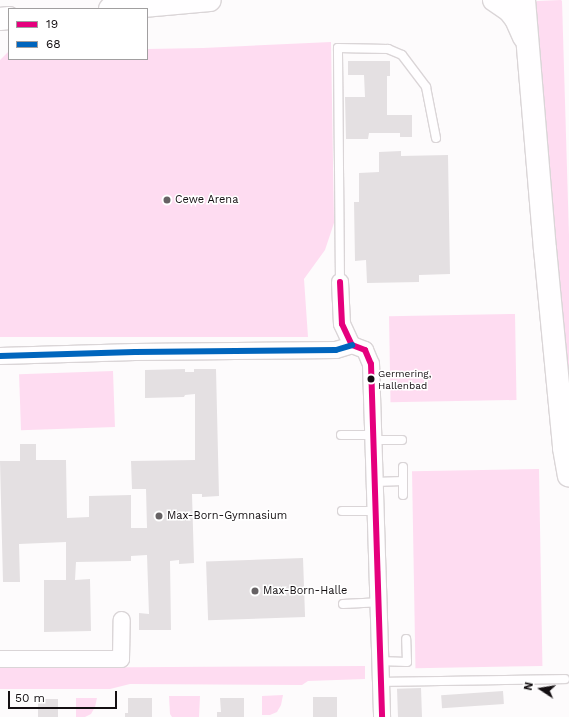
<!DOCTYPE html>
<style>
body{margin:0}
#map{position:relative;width:569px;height:717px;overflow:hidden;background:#fdfbfc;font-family:"Work Sans",sans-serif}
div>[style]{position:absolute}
.green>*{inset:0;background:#fedcf1;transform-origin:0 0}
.building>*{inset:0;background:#e4e0e2;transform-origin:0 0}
.roads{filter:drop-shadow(1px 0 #dad5d7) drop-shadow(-1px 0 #dad5d7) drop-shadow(0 1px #dad5d7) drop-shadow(0 -1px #dad5d7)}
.service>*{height:8px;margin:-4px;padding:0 4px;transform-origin:4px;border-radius:4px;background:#fffeff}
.minor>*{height:16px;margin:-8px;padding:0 8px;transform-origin:8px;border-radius:8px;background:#fffeff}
.secondary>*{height:22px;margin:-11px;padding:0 11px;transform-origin:11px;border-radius:11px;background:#fffeff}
.bus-1>*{height:6px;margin:-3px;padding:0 3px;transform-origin:3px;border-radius:3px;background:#e5007d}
.bus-2>*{height:6px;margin:-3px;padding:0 3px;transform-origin:3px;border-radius:3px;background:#0065bd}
.dots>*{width:11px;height:11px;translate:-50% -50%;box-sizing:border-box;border:2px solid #fff;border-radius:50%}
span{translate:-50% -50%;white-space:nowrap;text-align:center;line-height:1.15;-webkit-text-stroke:3px #fff;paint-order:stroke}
.bus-label{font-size:10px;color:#140f12}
.left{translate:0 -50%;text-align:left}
.poi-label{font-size:11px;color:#140f12}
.legend{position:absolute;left:8px;top:8px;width:140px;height:52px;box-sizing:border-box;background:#fff;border:1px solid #a19fa0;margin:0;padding:5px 7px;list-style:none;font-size:12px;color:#140f12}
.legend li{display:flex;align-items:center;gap:8px;height:20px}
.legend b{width:20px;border:1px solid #a19fa0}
.north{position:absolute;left:521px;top:669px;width:40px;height:40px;-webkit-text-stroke:3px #fff;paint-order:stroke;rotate:282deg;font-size:11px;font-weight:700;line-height:16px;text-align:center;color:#140f12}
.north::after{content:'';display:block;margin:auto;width:14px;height:18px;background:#140f12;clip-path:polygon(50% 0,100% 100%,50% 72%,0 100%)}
.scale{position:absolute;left:8px;top:691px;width:109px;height:18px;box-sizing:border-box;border:2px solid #140f12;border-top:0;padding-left:5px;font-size:12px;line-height:14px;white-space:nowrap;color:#140f12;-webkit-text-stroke:3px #fff;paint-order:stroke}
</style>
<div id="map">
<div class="green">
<div style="clip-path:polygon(561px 0,562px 1px,569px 236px,569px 419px,534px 5px,537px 1px)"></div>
<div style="clip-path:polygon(331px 42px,334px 223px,325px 250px,304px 279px,308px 337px,0 337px,0 60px,9px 51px,9px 59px,147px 59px,147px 49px,203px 48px)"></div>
<div style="left:515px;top:314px;width:86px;height:126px;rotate:89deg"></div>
<div style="left:113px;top:371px;width:56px;height:94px;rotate:88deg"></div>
<div style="left:539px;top:469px;width:197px;height:127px;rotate:89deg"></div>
<div style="clip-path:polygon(365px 666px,365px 679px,308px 681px,302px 685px,130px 684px,110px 689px,0 689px,0 668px)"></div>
<div style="clip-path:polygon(283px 695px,281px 705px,277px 712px,270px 715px,262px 715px,262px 696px)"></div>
<div style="clip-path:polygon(169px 696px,200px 696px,199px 717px,172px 717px,170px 714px)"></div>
<div style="clip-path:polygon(76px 698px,97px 698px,95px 707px,91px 714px,85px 717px,76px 717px)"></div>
</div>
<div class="building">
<div style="clip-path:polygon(348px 61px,390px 61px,390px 76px,387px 76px,387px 115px,412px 115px,412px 137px,400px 137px,400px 133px,369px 133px,368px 139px,346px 139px,345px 97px,365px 97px,364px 75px,348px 75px)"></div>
<div style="clip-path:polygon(401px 151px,401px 156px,448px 155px,450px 274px,419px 275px,419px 282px,367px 283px,366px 260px,355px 261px,354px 202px,359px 202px,359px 173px,379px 172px,379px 152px)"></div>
<div style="clip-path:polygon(185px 369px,185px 372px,194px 372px,194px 369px,216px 369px,219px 496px,202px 497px,202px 494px,192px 494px,194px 563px,179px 564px,179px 560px,170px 561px,171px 630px,139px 630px,139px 613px,149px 614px,147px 555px,131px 556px,131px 561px,76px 562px,75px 580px,90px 579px,91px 631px,44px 632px,44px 580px,66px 580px,66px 542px,19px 544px,20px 582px,3px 582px,0 461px,20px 461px,20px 444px,36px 444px,36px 460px,66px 460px,67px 518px,89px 517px,89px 496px,131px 495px,131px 528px,147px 528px,146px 489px,132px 489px,131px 461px,195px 460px,195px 394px,185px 395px,184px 397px,145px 398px,145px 370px)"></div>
<div style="left:303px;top:558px;width:59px;height:97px;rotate:88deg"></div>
<div style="left:421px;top:688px;width:29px;height:24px;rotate:88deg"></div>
<div style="left:503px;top:691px;width:13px;height:62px;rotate:86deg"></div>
<div style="left:313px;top:697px;width:24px;height:20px"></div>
<div style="clip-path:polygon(128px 698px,152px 698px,152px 717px,125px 717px,125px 713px,128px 713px)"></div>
<div style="clip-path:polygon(220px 698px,244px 698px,244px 717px,217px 717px,217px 712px,221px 712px)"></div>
<div style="left:58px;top:699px;width:18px;height:20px;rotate:90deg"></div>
</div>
<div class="roads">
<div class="service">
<div style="left:340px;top:282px;width:234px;rotate:-90.5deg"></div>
<div style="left:338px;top:48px;width:50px;rotate:1.1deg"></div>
<div style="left:388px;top:49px;width:15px;rotate:23deg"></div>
<div style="left:402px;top:55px;width:40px;rotate:53deg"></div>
<div style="left:426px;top:87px;width:52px;rotate:78.9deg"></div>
<div style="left:341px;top:435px;width:32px"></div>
<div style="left:374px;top:440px;width:28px"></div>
<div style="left:403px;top:467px;width:14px;rotate:90deg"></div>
<div style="left:375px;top:482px;width:28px;rotate:-2deg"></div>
<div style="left:403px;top:481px;width:14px;rotate:90deg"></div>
<div style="left:342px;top:511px;width:34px"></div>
<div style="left:343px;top:604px;width:35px;rotate:-3deg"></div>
<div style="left:380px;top:661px;width:27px;rotate:2deg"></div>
<div style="left:407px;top:662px;width:23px;rotate:-92deg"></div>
<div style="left:381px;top:682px;width:184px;rotate:-0.9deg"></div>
</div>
<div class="minor">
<div style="left:340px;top:282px;width:42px;rotate:87.3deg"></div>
<div style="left:342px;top:324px;width:23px;rotate:65deg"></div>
<div style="left:352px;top:345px;width:14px;rotate:21deg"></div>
<div style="left:365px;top:350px;width:15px;rotate:67deg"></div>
<div style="left:371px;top:364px;width:353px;rotate:88.2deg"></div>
<div style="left:0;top:356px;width:135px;rotate:-1.7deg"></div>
<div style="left:135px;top:352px;width:201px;rotate:-0.6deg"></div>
<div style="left:336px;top:350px;width:17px;rotate:-17deg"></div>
<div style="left:0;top:659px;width:121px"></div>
<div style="left:121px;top:659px;width:39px;rotate:-89deg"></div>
</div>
<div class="secondary">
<div style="left:494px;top:0;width:18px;rotate:34deg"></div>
<div style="left:509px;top:10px;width:11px;rotate:52deg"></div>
<div style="left:516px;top:19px;width:20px;rotate:66deg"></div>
<div style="left:524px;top:0;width:250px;rotate:85.2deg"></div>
<div style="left:545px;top:249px;width:200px;rotate:84.5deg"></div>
<div style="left:564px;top:448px;width:28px;rotate:80deg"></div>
<div style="left:110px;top:9px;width:100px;rotate:-5.1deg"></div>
<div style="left:0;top:19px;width:9px;rotate:-6deg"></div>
</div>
</div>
<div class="bus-1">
<div style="left:340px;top:282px;width:42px;rotate:87.3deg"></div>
<div style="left:342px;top:324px;width:23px;rotate:65deg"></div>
<div style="left:352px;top:345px;width:14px;rotate:21deg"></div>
<div style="left:365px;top:350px;width:15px;rotate:67deg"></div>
<div style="left:371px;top:364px;width:353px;rotate:88.2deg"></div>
</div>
<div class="bus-2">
<div style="left:0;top:356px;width:135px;rotate:-1.7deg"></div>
<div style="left:135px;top:352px;width:201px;rotate:-0.6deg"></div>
<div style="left:336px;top:350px;width:17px;rotate:-17deg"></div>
</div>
<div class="dots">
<div style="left:167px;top:200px;background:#666264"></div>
<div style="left:371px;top:379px;background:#140f12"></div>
<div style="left:159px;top:516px;background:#666264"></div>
<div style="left:255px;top:591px;background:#666264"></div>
</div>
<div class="bus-label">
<span class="left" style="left:378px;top:379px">Germering,<br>Hallenbad</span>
</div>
<div class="poi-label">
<span class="left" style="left:175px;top:200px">Cewe Arena</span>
<span class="left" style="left:167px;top:516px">Max-Born-Gymnasium</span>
<span class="left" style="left:263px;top:591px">Max-Born-Halle</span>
</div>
<ul class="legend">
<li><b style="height:5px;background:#e5007d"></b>19</li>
<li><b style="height:5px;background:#0065bd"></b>68</li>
</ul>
<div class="north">N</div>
<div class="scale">50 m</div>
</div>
